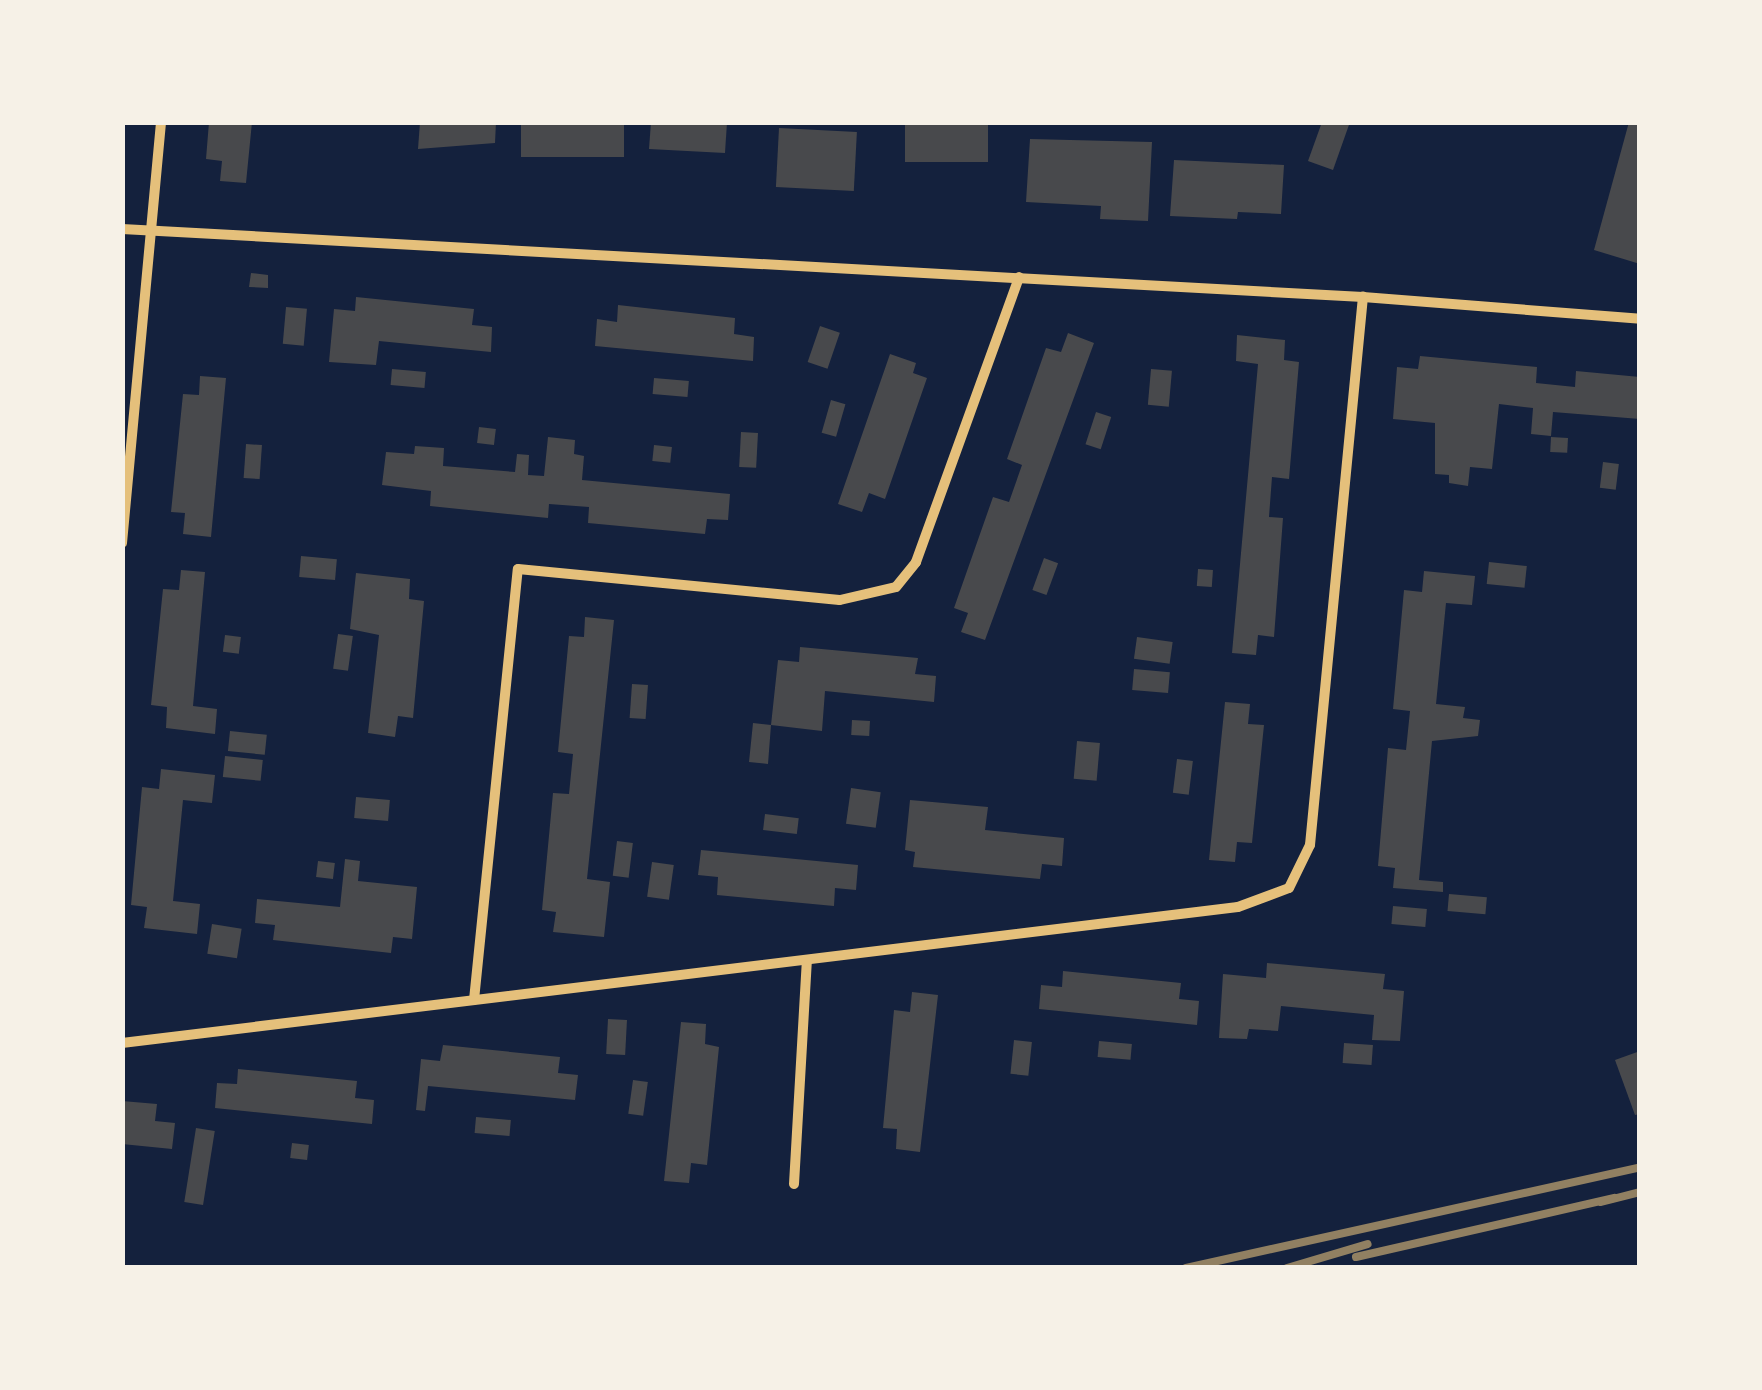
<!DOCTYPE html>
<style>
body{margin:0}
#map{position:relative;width:1762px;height:1390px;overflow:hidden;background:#14213d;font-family:Literata,serif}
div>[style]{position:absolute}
.building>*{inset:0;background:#48494c;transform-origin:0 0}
.minor>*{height:10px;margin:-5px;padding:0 5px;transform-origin:5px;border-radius:5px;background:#e5c07b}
.rail>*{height:8px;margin:-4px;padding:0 4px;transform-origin:4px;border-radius:4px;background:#918062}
span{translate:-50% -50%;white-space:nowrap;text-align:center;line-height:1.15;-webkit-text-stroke:10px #f6f1e7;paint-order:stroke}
.frame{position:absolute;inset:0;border:125px solid #f6f1e7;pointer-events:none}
</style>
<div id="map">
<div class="building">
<div style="clip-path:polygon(209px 122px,252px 122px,246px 183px,220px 181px,222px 161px,206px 159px)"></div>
<div style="clip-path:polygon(420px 122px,496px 122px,495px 143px,418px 149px)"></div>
<div style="left:521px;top:122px;width:103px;height:35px"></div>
<div style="clip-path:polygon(651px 122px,727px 122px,725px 153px,649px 149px)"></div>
<div style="left:905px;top:122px;width:83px;height:40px"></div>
<div style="clip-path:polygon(1322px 122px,1350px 122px,1333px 170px,1308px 161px)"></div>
<div style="clip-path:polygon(1629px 122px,1640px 122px,1640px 264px,1594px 250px)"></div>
<div style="left:779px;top:128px;width:78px;height:59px;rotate:3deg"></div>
<div style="clip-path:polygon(1030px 139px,1152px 142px,1148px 221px,1100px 219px,1101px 206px,1026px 202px)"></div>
<div style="clip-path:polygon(1174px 160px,1284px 165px,1281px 214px,1238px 212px,1237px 219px,1170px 216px)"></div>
<div style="clip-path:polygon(251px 273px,268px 275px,268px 288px,249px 287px)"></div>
<div style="clip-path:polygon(356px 297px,474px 309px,472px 325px,492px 327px,491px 352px,379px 341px,376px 365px,329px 362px,334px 309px,355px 311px)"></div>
<div style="clip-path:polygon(618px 305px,735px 318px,734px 334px,754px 337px,753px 361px,595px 346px,597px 319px,617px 322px)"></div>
<div style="left:286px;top:307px;width:21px;height:37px;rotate:5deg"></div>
<div style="left:820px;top:326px;width:21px;height:38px;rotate:19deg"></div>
<div style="clip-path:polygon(1068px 333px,1094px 343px,985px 640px,961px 632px,968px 613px,954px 608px,993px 497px,1009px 502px,1022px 465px,1007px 459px,1046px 348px,1061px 352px)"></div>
<div style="clip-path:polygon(1237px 335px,1285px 340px,1284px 360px,1299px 362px,1289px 479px,1272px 477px,1269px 517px,1283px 518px,1274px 637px,1258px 635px,1256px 655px,1232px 653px,1258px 364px,1236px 361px)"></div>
<div style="clip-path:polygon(890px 354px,916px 363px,913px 373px,927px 378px,885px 499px,869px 493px,862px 512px,838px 504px)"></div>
<div style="clip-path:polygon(1420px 356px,1537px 367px,1536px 383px,1575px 387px,1576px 371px,1640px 377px,1640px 419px,1553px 412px,1551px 436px,1531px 434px,1533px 408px,1499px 404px,1492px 469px,1470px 467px,1468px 486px,1449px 483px,1449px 475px,1435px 474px,1435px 423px,1393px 419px,1397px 367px,1418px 369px)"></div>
<div style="left:392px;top:369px;width:34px;height:16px;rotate:5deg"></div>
<div style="left:1151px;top:369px;width:21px;height:36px;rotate:5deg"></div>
<div style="clip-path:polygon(200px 376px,226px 378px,211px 537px,183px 534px,185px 513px,171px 512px,183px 394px,199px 395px)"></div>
<div style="left:654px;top:378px;width:35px;height:16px;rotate:5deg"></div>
<div style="left:831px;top:400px;width:15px;height:34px;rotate:16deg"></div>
<div style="left:1096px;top:412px;width:16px;height:34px;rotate:18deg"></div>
<div style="left:479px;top:427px;width:17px;height:16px;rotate:7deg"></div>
<div style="left:741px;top:432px;width:17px;height:35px;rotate:3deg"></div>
<div style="clip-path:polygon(548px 437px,575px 440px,574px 454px,584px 456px,582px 480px,730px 494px,728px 520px,707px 519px,705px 534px,588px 523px,589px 507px,549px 504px,548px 518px,488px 512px,430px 506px,431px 491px,382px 485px,386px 452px,414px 454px,415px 446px,444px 448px,443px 466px,515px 472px,517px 454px,529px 455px,528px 475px,544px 476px)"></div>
<div style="left:1551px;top:437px;width:17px;height:15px;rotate:3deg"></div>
<div style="left:246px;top:444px;width:16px;height:34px;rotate:4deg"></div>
<div style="left:654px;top:445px;width:18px;height:16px;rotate:6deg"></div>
<div style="left:1603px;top:462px;width:16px;height:26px;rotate:7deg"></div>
<div style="left:301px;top:556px;width:36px;height:21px;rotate:5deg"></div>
<div style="left:1044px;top:558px;width:15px;height:34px;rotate:20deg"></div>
<div style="left:1489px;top:562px;width:38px;height:22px;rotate:6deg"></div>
<div style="left:1198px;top:569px;width:15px;height:17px;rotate:4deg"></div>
<div style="clip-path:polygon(181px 570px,205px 572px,193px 706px,217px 709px,215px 734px,166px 728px,167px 707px,151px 705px,163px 589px,179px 590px)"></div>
<div style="clip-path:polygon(1424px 571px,1475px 576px,1472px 605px,1446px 603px,1436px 704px,1465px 707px,1463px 718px,1480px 720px,1478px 736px,1432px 741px,1419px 880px,1443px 882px,1443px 892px,1393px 888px,1395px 868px,1378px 866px,1388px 748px,1406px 750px,1410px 711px,1393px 709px,1404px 590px,1422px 592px)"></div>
<div style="clip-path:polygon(356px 573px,410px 579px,409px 599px,424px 601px,413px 718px,398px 716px,395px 737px,368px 733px,379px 635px,350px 629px)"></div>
<div style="clip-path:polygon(585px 617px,614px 620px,587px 879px,610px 882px,604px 937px,553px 932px,556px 912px,542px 910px,553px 793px,569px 794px,573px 754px,558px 752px,569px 636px,584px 637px)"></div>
<div style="left:338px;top:634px;width:15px;height:35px;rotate:8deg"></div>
<div style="left:225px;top:635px;width:16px;height:17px;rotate:7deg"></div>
<div style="left:1137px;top:637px;width:36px;height:22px;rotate:8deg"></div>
<div style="clip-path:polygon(800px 647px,918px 658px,915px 674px,936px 676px,934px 702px,825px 691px,822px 731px,771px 725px,768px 764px,749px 762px,753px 723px,771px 725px,778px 660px,799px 662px)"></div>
<div style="left:1134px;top:669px;width:36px;height:21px;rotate:5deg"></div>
<div style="left:632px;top:684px;width:16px;height:34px;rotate:4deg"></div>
<div style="clip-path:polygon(1225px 702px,1250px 704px,1248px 724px,1264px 725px,1252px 843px,1237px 842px,1235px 862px,1209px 860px)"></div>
<div style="left:852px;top:720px;width:18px;height:15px;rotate:3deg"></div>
<div style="left:230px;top:731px;width:37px;height:20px;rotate:6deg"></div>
<div style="left:1077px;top:741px;width:23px;height:38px;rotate:5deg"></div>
<div style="left:225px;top:756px;width:38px;height:21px;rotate:6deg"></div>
<div style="left:1177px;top:759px;width:16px;height:34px;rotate:7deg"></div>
<div style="clip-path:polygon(161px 769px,215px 775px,212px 803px,183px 800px,173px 901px,200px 904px,197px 934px,144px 928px,147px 907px,131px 905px,142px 787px,159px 789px)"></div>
<div style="left:851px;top:788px;width:30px;height:36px;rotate:8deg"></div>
<div style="left:356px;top:797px;width:34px;height:21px;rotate:5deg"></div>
<div style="clip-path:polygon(910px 800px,988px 807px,985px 830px,1064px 838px,1062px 866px,1042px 864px,1040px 879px,913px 867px,915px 852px,905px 850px)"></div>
<div style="left:765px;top:814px;width:34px;height:16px;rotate:7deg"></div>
<div style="left:617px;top:841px;width:16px;height:35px;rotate:7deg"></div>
<div style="clip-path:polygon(701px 850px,858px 865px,856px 890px,835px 888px,834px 906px,717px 895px,718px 877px,698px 875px)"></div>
<div style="clip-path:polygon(345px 859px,360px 861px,358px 881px,417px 887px,412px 939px,393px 937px,391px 953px,273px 940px,275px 925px,255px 923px,257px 899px,340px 907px)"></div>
<div style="left:318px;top:861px;width:17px;height:16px;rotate:7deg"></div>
<div style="left:652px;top:862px;width:22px;height:35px;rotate:8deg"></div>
<div style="left:1449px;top:894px;width:38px;height:17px;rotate:5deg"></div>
<div style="left:1393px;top:906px;width:34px;height:18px;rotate:5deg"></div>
<div style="left:212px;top:924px;width:30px;height:30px;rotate:9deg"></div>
<div style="clip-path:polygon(1267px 963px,1385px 974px,1383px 989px,1404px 991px,1400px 1041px,1372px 1040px,1374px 1015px,1281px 1006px,1278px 1031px,1249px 1029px,1247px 1039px,1219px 1038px,1223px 974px,1266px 978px)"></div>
<div style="clip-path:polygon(1063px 971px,1181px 983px,1179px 999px,1199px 1001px,1197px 1025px,1039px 1009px,1041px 985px,1062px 987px)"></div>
<div style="clip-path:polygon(912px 992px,938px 995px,920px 1152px,896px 1149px,897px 1129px,883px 1128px,894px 1010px,910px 1012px)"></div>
<div style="left:608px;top:1019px;width:19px;height:35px;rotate:3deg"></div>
<div style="clip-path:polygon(681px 1022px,706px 1024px,705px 1044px,719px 1047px,707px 1165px,691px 1163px,689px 1183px,664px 1181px)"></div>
<div style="left:1014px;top:1040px;width:18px;height:34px;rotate:6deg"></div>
<div style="left:1099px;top:1041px;width:33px;height:16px;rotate:5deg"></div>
<div style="left:1344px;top:1043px;width:29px;height:20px;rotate:4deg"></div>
<div style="clip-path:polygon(443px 1045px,560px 1057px,558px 1073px,578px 1075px,575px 1100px,428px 1086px,425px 1111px,416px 1110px,421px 1059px,440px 1061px)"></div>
<div style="clip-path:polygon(1640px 1051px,1640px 1114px,1635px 1115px,1615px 1060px)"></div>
<div style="clip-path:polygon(238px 1069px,357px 1081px,355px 1098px,374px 1100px,372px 1124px,215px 1108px,217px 1083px,237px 1084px)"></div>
<div style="left:633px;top:1080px;width:15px;height:34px;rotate:8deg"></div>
<div style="clip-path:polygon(122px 1101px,157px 1104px,155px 1121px,175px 1123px,172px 1149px,122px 1144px)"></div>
<div style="left:476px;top:1117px;width:35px;height:16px;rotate:5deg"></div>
<div style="left:196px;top:1128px;width:19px;height:75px;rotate:9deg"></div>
<div style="left:292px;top:1143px;width:17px;height:15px;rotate:7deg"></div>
</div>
<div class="minor">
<div style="left:122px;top:229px;width:1243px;rotate:3.14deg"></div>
<div style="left:1363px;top:297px;width:278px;rotate:4.5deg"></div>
<div style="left:122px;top:543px;width:423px;rotate:-84.7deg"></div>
<div style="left:474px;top:1000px;width:433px;rotate:-84.2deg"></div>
<div style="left:518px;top:569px;width:323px;rotate:5.5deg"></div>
<div style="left:840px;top:600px;width:57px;rotate:-13.1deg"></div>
<div style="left:896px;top:587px;width:32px;rotate:-51deg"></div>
<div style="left:916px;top:562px;width:303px;rotate:-70.1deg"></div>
<div style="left:122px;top:1043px;width:1124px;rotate:-6.95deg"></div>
<div style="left:1238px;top:907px;width:54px;rotate:-20.4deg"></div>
<div style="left:1289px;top:888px;width:48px;rotate:-64deg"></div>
<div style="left:1310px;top:845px;width:551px;rotate:-84.48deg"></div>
<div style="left:794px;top:1184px;width:224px;rotate:-86.7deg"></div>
</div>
<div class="rail">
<div style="left:1601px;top:1202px;width:40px;rotate:-14.4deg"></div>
<div style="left:1356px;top:1257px;width:265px;rotate:-12.9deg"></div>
<div style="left:1186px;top:1268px;width:465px;rotate:-12.5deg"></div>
<div style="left:1287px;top:1268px;width:84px;rotate:-16.5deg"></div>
</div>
<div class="frame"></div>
</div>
